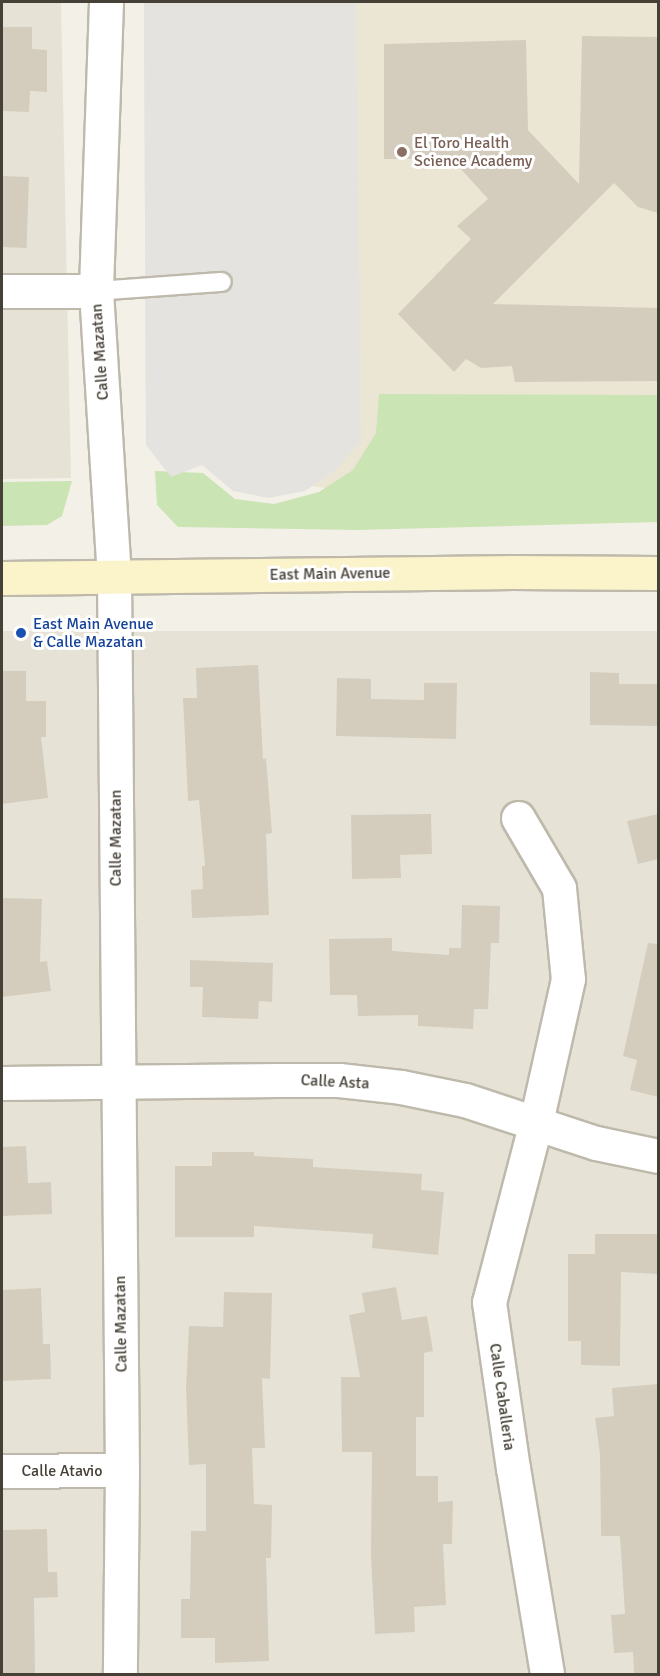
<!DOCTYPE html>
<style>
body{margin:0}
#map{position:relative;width:660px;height:1676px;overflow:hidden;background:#f3f0e8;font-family:Signika,sans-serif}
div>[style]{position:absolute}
.residential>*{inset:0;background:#e6e3d6;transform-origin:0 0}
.education>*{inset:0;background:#ebe6d3}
.green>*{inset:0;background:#cae4b4}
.parking>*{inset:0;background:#e4e3df}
.building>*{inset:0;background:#d4cdbe;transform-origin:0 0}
.roads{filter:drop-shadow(2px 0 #beb9ab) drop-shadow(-2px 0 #beb9ab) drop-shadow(0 2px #beb9ab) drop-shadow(0 -2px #beb9ab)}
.lane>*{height:18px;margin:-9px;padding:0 9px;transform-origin:9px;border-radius:9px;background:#fff}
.street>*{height:33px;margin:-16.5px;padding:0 16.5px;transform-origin:16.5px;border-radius:16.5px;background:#fff}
.secondary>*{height:33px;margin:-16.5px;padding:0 16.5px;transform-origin:16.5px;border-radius:16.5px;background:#fbf3ca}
.dots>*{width:16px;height:16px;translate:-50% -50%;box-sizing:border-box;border:3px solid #fff;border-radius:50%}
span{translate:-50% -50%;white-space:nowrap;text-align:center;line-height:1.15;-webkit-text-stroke:6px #fff;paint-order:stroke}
.education-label{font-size:16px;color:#785e54}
.left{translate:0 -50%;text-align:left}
.street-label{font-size:16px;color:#464137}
.transit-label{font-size:16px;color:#164399}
.frame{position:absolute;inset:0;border:3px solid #464137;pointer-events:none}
</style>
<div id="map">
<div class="residential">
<div style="clip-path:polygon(2px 2px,61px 2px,71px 478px,2px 479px)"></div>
<div style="left:658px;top:631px;width:1043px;height:656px;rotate:90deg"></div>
</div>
<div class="education">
<div style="clip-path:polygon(144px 2px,658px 2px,658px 481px,349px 493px,223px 468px,146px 445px)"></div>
</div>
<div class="green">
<div style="clip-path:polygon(379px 394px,658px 395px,658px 522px,356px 530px,178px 527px,157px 505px,155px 471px,203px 473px,235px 499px,274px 504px,319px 492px,353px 470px,376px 433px)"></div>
<div style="clip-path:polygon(72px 481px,62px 516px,47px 525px,2px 526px,2px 482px)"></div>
</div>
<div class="parking">
<div style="clip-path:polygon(144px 2px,356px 2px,361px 441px,336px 470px,305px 491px,268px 498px,233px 491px,202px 465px,171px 477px,146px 445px)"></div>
</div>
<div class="building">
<div style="clip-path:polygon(2px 27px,32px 27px,32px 49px,47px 50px,47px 92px,30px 91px,29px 112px,2px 111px)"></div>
<div style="clip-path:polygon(582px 36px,658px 37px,658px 213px,638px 207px,614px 183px,493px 304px,658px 308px,658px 381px,515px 382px,512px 366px,481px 368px,466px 359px,454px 372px,398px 314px,471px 239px,457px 226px,488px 199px,452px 159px,384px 159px,384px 44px,526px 40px,528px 130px,579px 184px)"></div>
<div style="left:2px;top:176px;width:27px;height:71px;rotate:2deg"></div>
<div style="clip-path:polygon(258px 665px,263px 759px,266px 758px,272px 833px,266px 834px,269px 915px,192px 918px,191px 890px,203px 889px,202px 866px,205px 866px,199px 800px,188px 801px,183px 698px,197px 698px,196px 668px)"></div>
<div style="clip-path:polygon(2px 671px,26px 671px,26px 701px,46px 701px,46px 737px,41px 737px,48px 798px,2px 804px)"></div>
<div style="clip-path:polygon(590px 672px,619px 673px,619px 684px,658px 684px,658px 726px,590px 725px)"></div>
<div style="clip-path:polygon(337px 678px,371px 679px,371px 699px,424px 700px,424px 683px,457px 683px,456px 739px,336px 736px)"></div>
<div style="clip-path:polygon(431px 814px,432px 854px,400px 855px,401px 878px,352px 879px,351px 815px)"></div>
<div style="clip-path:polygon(658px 814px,658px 859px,638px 864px,627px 821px)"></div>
<div style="clip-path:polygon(2px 898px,42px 899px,40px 962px,47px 961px,51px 991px,2px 997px)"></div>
<div style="clip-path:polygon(462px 905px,500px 906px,499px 943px,491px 943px,488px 1009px,474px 1009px,473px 1029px,418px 1026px,418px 1015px,358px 1016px,357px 995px,330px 995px,329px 939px,392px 938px,392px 951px,449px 955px,449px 948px,461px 948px)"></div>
<div style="clip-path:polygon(648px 943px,658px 944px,658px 1097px,630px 1090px,637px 1060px,623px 1056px)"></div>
<div style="clip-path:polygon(190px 960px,273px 963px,272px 1002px,259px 1001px,258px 1019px,202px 1017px,203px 987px,190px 987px)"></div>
<div style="clip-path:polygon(26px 1146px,28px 1183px,51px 1182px,52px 1214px,2px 1216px,2px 1147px)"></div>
<div style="clip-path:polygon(212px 1152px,254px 1152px,254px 1156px,313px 1159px,313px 1167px,422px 1174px,421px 1190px,444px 1192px,438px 1255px,372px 1248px,373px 1234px,254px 1226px,254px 1237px,175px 1237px,175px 1166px,212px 1166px)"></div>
<div style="clip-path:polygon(595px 1234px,658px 1234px,658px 1274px,621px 1272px,620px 1366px,581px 1365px,581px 1341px,568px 1341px,568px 1254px,595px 1254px)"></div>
<div style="clip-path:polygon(396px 1287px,402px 1320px,427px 1316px,433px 1351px,424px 1353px,424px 1417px,416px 1417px,416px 1476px,438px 1476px,438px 1502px,453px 1501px,452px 1544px,443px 1544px,446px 1605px,414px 1607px,415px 1632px,375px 1634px,371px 1556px,372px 1452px,342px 1452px,341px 1377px,360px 1377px,349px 1315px,365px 1312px,362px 1293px)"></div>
<div style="clip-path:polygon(41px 1288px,43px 1344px,50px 1344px,51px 1379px,2px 1381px,2px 1290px)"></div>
<div style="clip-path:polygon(224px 1292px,272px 1293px,270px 1379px,262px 1378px,265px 1448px,252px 1448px,254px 1504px,272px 1505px,271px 1558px,266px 1558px,269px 1661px,215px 1663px,215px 1638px,181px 1638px,181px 1599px,190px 1599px,191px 1531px,206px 1531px,206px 1464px,189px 1465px,186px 1389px,189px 1326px,223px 1327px)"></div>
<div style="clip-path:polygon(658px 1384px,658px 1674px,634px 1674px,633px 1652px,614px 1653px,611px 1615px,625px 1614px,620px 1536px,601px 1536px,600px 1454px,595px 1418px,614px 1416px,612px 1388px)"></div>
<div style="clip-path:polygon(47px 1529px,48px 1572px,57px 1572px,58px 1597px,34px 1598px,35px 1674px,2px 1674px,2px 1530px)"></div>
</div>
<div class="roads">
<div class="lane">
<div style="left:96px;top:291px;width:126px;rotate:-4.1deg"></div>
</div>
<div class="street">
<div style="left:106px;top:2px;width:289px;rotate:92deg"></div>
<div style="left:96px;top:291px;width:286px;rotate:86.4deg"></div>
<div style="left:114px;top:576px;width:894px;rotate:89.49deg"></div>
<div style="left:122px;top:1470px;width:204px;rotate:90.6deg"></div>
<div style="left:2px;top:291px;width:94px"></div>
<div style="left:518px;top:818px;width:81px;rotate:59.6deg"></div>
<div style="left:559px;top:888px;width:91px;rotate:84.4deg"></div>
<div style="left:568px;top:979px;width:147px;rotate:102.6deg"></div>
<div style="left:536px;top:1122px;width:186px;rotate:104.6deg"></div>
<div style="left:489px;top:1302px;width:168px;rotate:81.8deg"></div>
<div style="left:513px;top:1468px;width:209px;rotate:80.6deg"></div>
<div style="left:2px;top:1083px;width:276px;rotate:-0.6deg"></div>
<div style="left:278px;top:1080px;width:61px"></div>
<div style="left:339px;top:1080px;width:62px;rotate:6.4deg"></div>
<div style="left:401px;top:1087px;width:65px;rotate:11.5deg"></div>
<div style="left:465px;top:1100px;width:138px;rotate:18.2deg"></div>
<div style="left:596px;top:1143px;width:63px;rotate:11.8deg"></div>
<div style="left:2px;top:1471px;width:120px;rotate:-0.5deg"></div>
</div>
<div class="secondary">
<div style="left:2px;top:578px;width:511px;rotate:-0.67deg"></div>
<div style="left:513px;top:572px;width:145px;rotate:0.4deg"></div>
</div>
</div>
<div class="dots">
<div style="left:402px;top:152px;background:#8d6e63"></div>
<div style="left:21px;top:633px;background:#1a4fb4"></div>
</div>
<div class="education-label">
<span class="left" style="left:414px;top:152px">El Toro Health<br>Science Academy</span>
</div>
<div class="street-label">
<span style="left:100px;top:352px;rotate:-94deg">Calle Mazatan</span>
<span style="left:330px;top:574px;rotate:-1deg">East Main Avenue</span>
<span style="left:116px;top:838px;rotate:-90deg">Calle Mazatan</span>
<span style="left:335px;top:1082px;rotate:3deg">Calle Asta</span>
<span style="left:121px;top:1324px;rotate:-91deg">Calle Mazatan</span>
<span style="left:502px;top:1397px;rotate:82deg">Calle Caballeria</span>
<span style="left:62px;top:1471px">Calle Atavio</span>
</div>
<div class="transit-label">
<span class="left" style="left:33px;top:633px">East Main Avenue<br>&amp; Calle Mazatan</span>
</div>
<div class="frame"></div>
</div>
